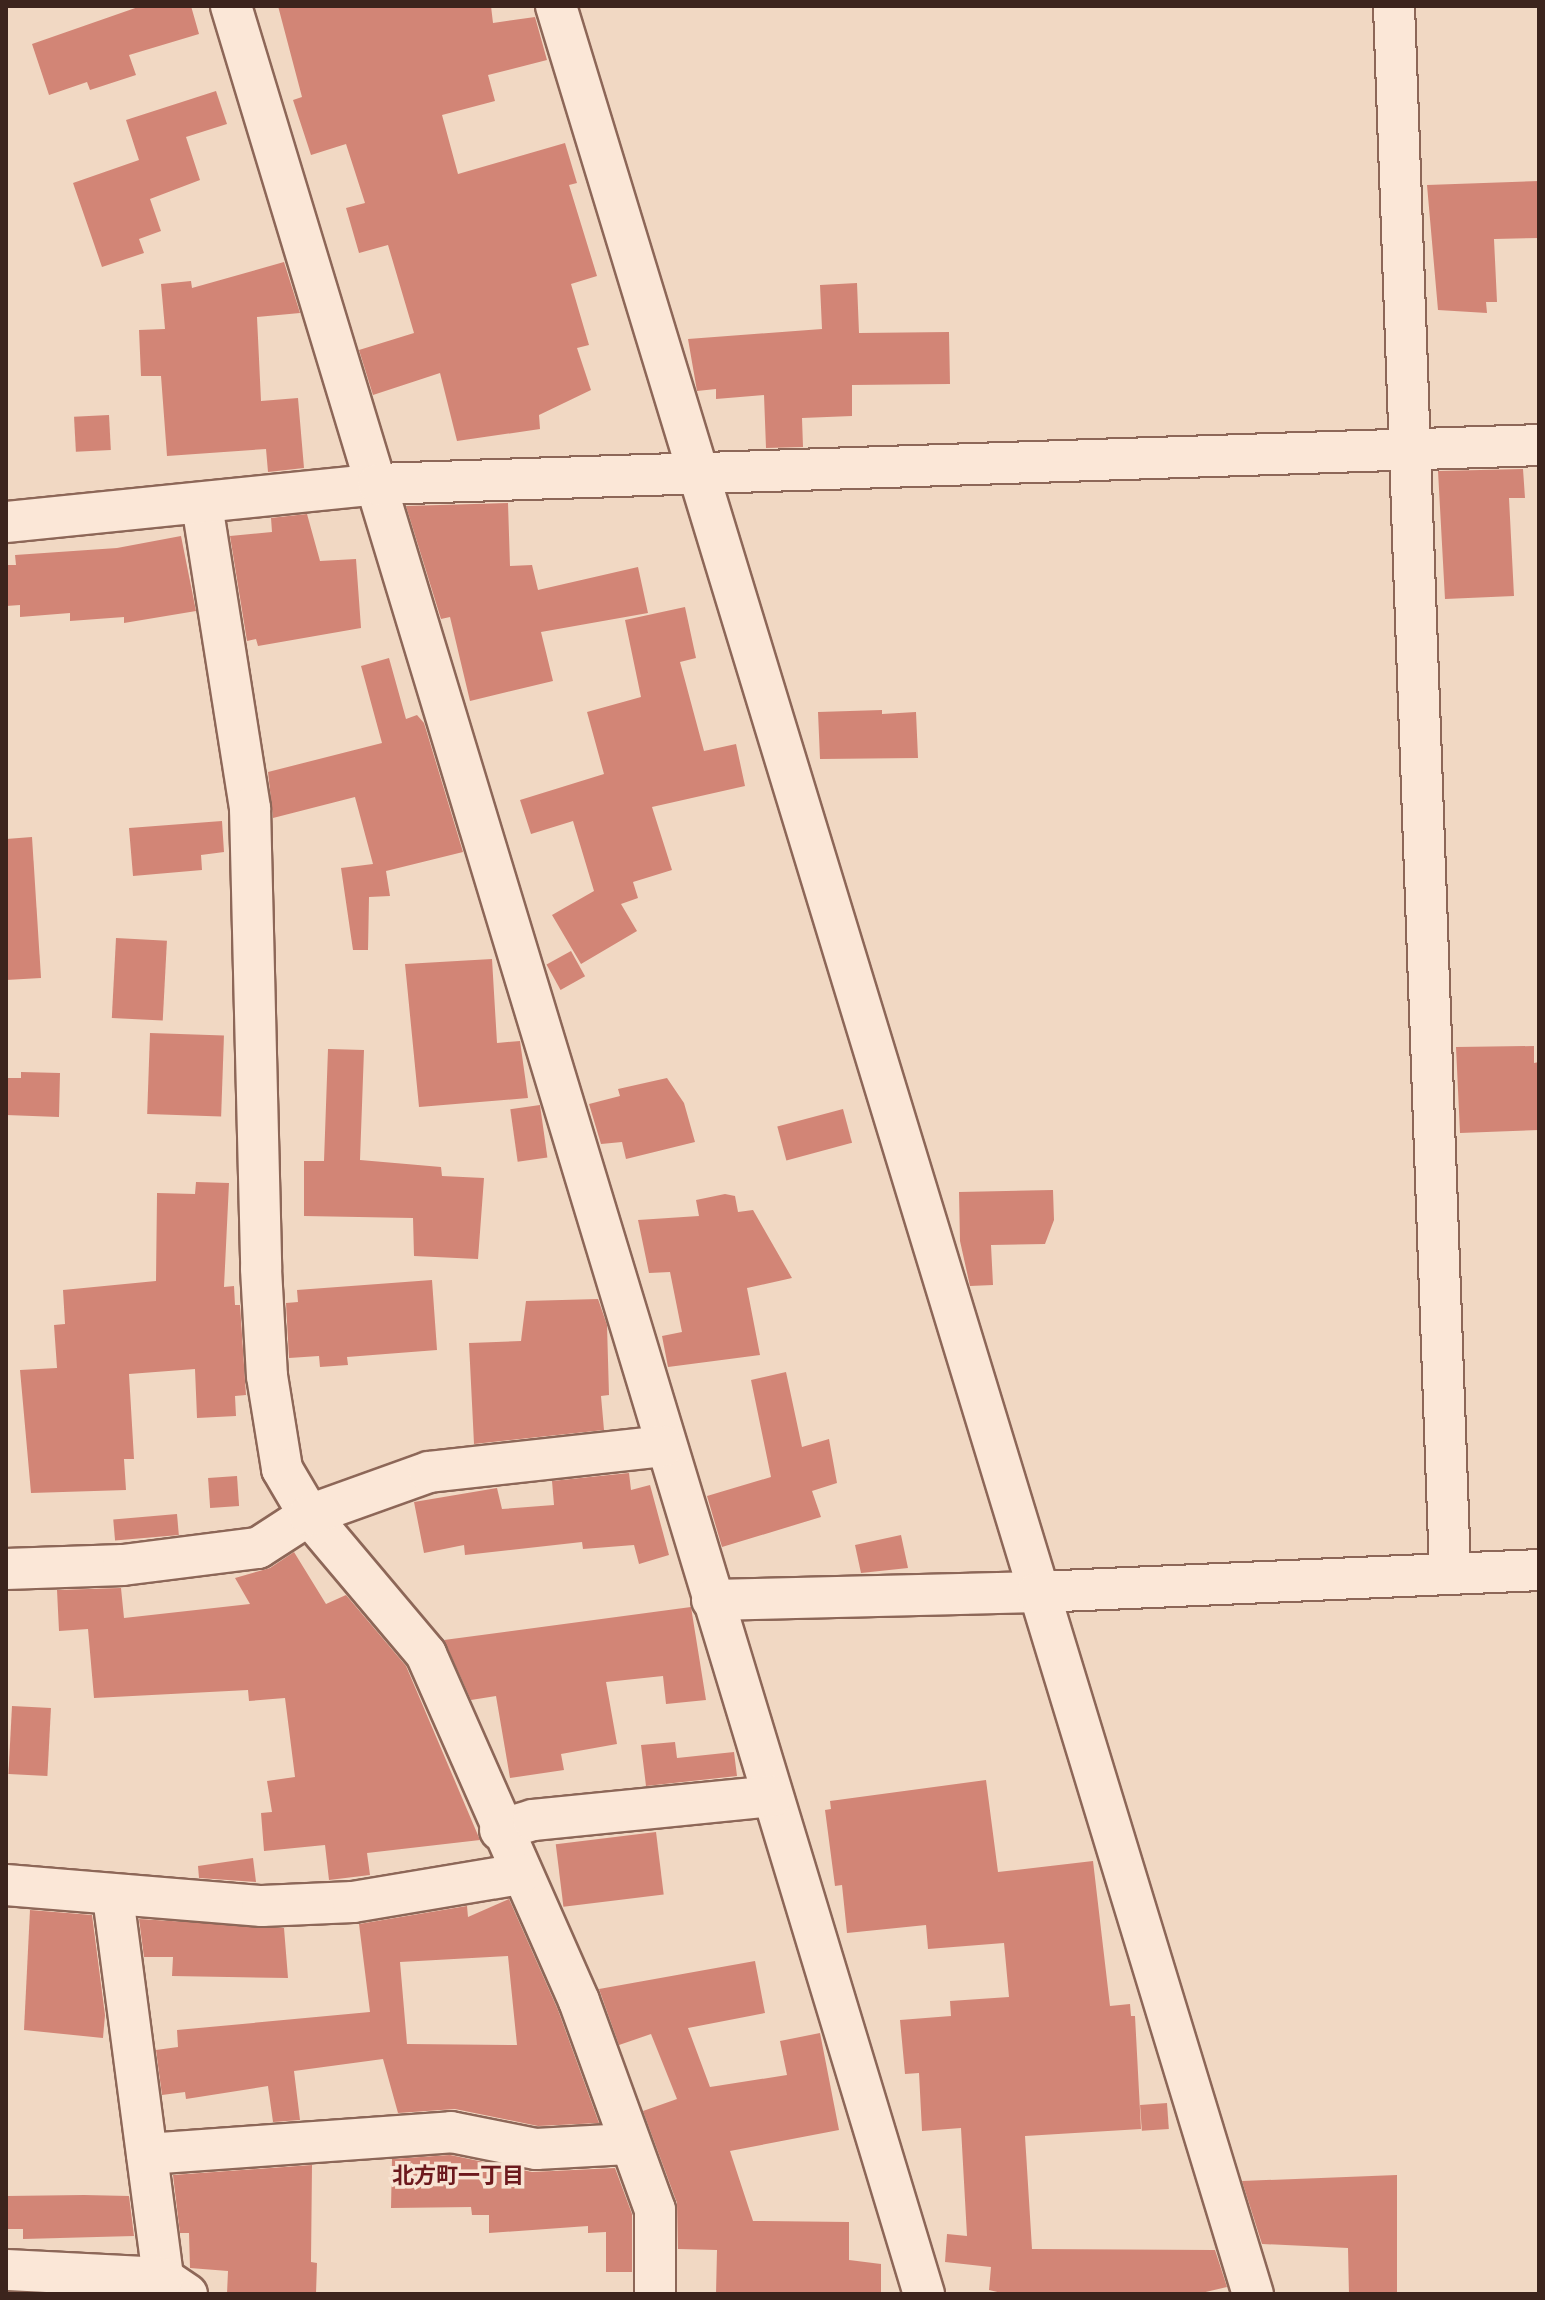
<!DOCTYPE html>
<meta charset="utf-8">
<style>
body{margin:0}
#map{position:relative;width:1545px;height:2300px;overflow:hidden;background:#f1d8c3;font-family:"Playfair Display","Noto Sans JP",serif}
div>[style]{position:absolute}
.building>*{inset:0;background:#d28576;transform-origin:0 0}
.roads{filter:drop-shadow(2px 0 #8d6758) drop-shadow(-2px 0 #8d6758) drop-shadow(0 2px #8d6758) drop-shadow(0 -2px #8d6758)}
.minor>*{height:40px;margin:-20px;padding:0 20px;transform-origin:20px;border-radius:20px;background:#fbe7d7}
span{translate:-50% -50%;white-space:nowrap;text-align:center;line-height:1.15;-webkit-text-stroke:7px #f8e4d3;paint-order:stroke}
.neighbourhood-label{font-size:22px;color:#6c191d;font-weight:700}
.frame{position:absolute;inset:0;border:8px solid #3c241d;pointer-events:none}
</style>
<div id="map">
<div class="building">
<div style="clip-path:polygon(141px 6px,191px 6px,199px 34px,129px 55px,136px 75px,90px 90px,87px 82px,49px 95px,32px 44px)"></div>
<div style="clip-path:polygon(278px 6px,491px 6px,493px 23px,535px 17px,547px 60px,488px 75px,495px 101px,442px 115px,458px 174px,565px 143px,577px 183px,569px 185px,597px 276px,571px 284px,589px 345px,577px 348px,591px 390px,539px 415px,540px 429px,457px 441px,440px 373px,373px 395px,359px 350px,414px 333px,388px 245px,359px 253px,346px 208px,365px 203px,346px 144px,311px 155px,293px 100px,302px 97px)"></div>
<div style="clip-path:polygon(216px 91px,227px 124px,186px 137px,200px 180px,150px 199px,161px 231px,139px 239px,144px 253px,102px 267px,73px 183px,139px 160px,126px 120px)"></div>
<div style="clip-path:polygon(1539px 181px,1539px 238px,1494px 239px,1497px 302px,1486px 302px,1487px 313px,1438px 310px,1427px 185px)"></div>
<div style="clip-path:polygon(284px 262px,300px 313px,257px 317px,261px 401px,298px 398px,304px 468px,268px 472px,266px 449px,167px 456px,161px 376px,141px 376px,139px 330px,165px 329px,161px 284px,191px 281px,192px 288px)"></div>
<div style="clip-path:polygon(857px 283px,859px 333px,949px 332px,950px 384px,852px 385px,852px 416px,802px 418px,803px 447px,766px 448px,764px 395px,716px 399px,716px 389px,697px 391px,688px 339px,822px 329px,820px 285px)"></div>
<div style="left:109px;top:415px;width:35px;height:35px;rotate:87deg"></div>
<div style="clip-path:polygon(1523px 469px,1525px 498px,1509px 498px,1514px 596px,1445px 599px,1438px 471px)"></div>
<div style="clip-path:polygon(508px 503px,510px 566px,532px 565px,538px 590px,638px 567px,648px 613px,541px 632px,553px 681px,470px 701px,450px 617px,441px 619px,406px 506px)"></div>
<div style="clip-path:polygon(307px 514px,320px 561px,356px 559px,361px 628px,258px 646px,256px 639px,247px 641px,230px 536px,272px 532px,271px 518px)"></div>
<div style="clip-path:polygon(181px 536px,196px 611px,124px 623px,124px 617px,70px 621px,70px 613px,20px 617px,20px 605px,6px 606px,6px 565px,16px 565px,15px 555px,117px 548px)"></div>
<div style="clip-path:polygon(685px 607px,696px 658px,680px 662px,704px 751px,736px 744px,745px 786px,652px 807px,672px 870px,633px 882px,638px 898px,621px 904px,637px 931px,581px 964px,552px 915px,594px 891px,573px 821px,531px 834px,520px 800px,604px 774px,587px 712px,641px 697px,625px 620px)"></div>
<div style="clip-path:polygon(389px 658px,406px 719px,417px 715px,424px 723px,463px 852px,386px 871px,390px 896px,369px 897px,368px 950px,353px 950px,341px 868px,373px 864px,355px 797px,273px 818px,268px 772px,382px 743px,361px 666px)"></div>
<div style="clip-path:polygon(882px 710px,882px 714px,916px 712px,918px 758px,820px 759px,818px 712px)"></div>
<div style="clip-path:polygon(222px 821px,224px 852px,201px 855px,202px 870px,133px 876px,129px 828px)"></div>
<div style="clip-path:polygon(32px 837px,41px 978px,6px 980px,6px 839px)"></div>
<div style="left:116px;top:938px;width:51px;height:80px;rotate:3deg"></div>
<div style="left:571px;top:951px;width:29px;height:28px;rotate:61deg"></div>
<div style="clip-path:polygon(492px 959px,497px 1043px,520px 1041px,528px 1098px,419px 1107px,405px 964px)"></div>
<div style="left:150px;top:1033px;width:74px;height:81px;rotate:2deg"></div>
<div style="clip-path:polygon(1534px 1046px,1534px 1063px,1539px 1062px,1539px 1130px,1460px 1133px,1456px 1047px)"></div>
<div style="clip-path:polygon(328px 1049px,364px 1050px,360px 1160px,441px 1167px,442px 1176px,484px 1178px,478px 1259px,414px 1256px,413px 1218px,304px 1216px,304px 1161px,324px 1161px)"></div>
<div style="clip-path:polygon(21px 1072px,60px 1073px,59px 1117px,6px 1115px,6px 1078px,21px 1078px)"></div>
<div style="clip-path:polygon(667px 1078px,684px 1103px,695px 1142px,626px 1159px,622px 1142px,601px 1144px,589px 1104px,620px 1096px,618px 1089px)"></div>
<div style="left:540px;top:1105px;width:53px;height:30px;rotate:82deg"></div>
<div style="left:843px;top:1109px;width:35px;height:68px;rotate:75deg"></div>
<div style="clip-path:polygon(196px 1182px,229px 1183px,224px 1287px,234px 1286px,235px 1305px,240px 1305px,246px 1395px,235px 1396px,236px 1416px,197px 1418px,195px 1369px,129px 1374px,134px 1459px,124px 1459px,126px 1490px,31px 1493px,20px 1370px,57px 1368px,54px 1325px,65px 1324px,63px 1290px,156px 1281px,157px 1193px,195px 1194px)"></div>
<div style="clip-path:polygon(1053px 1190px,1054px 1220px,1045px 1244px,991px 1245px,993px 1285px,970px 1286px,960px 1241px,959px 1192px)"></div>
<div style="clip-path:polygon(725px 1194px,735px 1196px,738px 1212px,753px 1210px,792px 1278px,747px 1288px,760px 1355px,668px 1367px,662px 1336px,682px 1332px,670px 1272px,649px 1273px,638px 1220px,699px 1216px,696px 1200px)"></div>
<div style="clip-path:polygon(432px 1280px,437px 1350px,347px 1357px,348px 1365px,320px 1367px,319px 1356px,289px 1358px,286px 1303px,298px 1302px,297px 1290px)"></div>
<div style="clip-path:polygon(598px 1299px,607px 1325px,609px 1395px,601px 1396px,604px 1430px,474px 1444px,469px 1343px,521px 1341px,526px 1301px)"></div>
<div style="clip-path:polygon(786px 1372px,802px 1447px,829px 1439px,837px 1483px,812px 1491px,821px 1517px,722px 1547px,707px 1496px,771px 1477px,751px 1380px)"></div>
<div style="clip-path:polygon(629px 1473px,631px 1490px,650px 1485px,669px 1555px,639px 1564px,634px 1545px,583px 1549px,582px 1542px,465px 1555px,464px 1545px,424px 1553px,414px 1502px,497px 1488px,502px 1509px,554px 1505px,552px 1481px)"></div>
<div style="left:237px;top:1476px;width:30px;height:29px;rotate:86deg"></div>
<div style="left:177px;top:1514px;width:21px;height:64px;rotate:85deg"></div>
<div style="clip-path:polygon(901px 1535px,908px 1568px,861px 1573px,855px 1545px)"></div>
<div style="clip-path:polygon(294px 1552px,326px 1604px,346px 1595px,406px 1666px,480px 1840px,367px 1853px,370px 1875px,329px 1880px,325px 1845px,264px 1851px,261px 1813px,272px 1812px,267px 1781px,295px 1777px,285px 1698px,249px 1701px,248px 1690px,94px 1698px,88px 1629px,59px 1631px,57px 1590px,121px 1588px,124px 1618px,250px 1604px,235px 1578px,270px 1568px)"></div>
<div style="clip-path:polygon(691px 1607px,706px 1700px,666px 1704px,663px 1676px,606px 1682px,617px 1744px,561px 1754px,564px 1770px,510px 1778px,496px 1696px,471px 1700px,444px 1640px)"></div>
<div style="left:12px;top:1706px;width:39px;height:68px;rotate:3deg"></div>
<div style="clip-path:polygon(675px 1742px,677px 1758px,734px 1752px,737px 1776px,646px 1786px,641px 1745px)"></div>
<div style="clip-path:polygon(986px 1780px,998px 1872px,1093px 1861px,1110px 2006px,1130px 2004px,1131px 2016px,1135px 2016px,1141px 2129px,1025px 2136px,1032px 2249px,1215px 2250px,1227px 2287px,1197px 2294px,1006px 2294px,989px 2290px,991px 2267px,945px 2262px,947px 2234px,967px 2236px,961px 2128px,922px 2131px,919px 2073px,905px 2074px,900px 2020px,951px 2016px,950px 2001px,1009px 1997px,1004px 1943px,928px 1949px,926px 1925px,847px 1933px,842px 1885px,835px 1886px,825px 1810px,831px 1809px,830px 1801px)"></div>
<div style="left:656px;top:1832px;width:63px;height:101px;rotate:83deg"></div>
<div style="clip-path:polygon(253px 1858px,256px 1882px,199px 1878px,198px 1866px)"></div>
<div style="clip-path:polygon(evenodd,509px 1899px,558px 2010px,599px 2123px,538px 2126px,455px 2109px,398px 2113px,383px 2059px,294px 2071px,300px 2120px,273px 2122px,268px 2086px,186px 2099px,185px 2092px,162px 2095px,156px 2050px,178px 2047px,177px 2030px,370px 2012px,359px 1924px,467px 1906px,468px 1917px,509px 1899px,508px 1956px,517px 2045px,407px 2044px,400px 1962px,508px 1956px)"></div>
<div style="clip-path:polygon(30px 1910px,92px 1915px,105px 2015px,103px 2038px,24px 2030px)"></div>
<div style="clip-path:polygon(139px 1919px,284px 1928px,288px 1978px,172px 1976px,173px 1957px,144px 1957px)"></div>
<div style="clip-path:polygon(755px 1961px,765px 2013px,688px 2028px,710px 2087px,787px 2075px,780px 2041px,820px 2033px,839px 2130px,730px 2151px,753px 2221px,849px 2222px,849px 2260px,881px 2264px,881px 2294px,716px 2294px,717px 2250px,678px 2249px,677px 2203px,643px 2111px,677px 2099px,651px 2034px,619px 2045px,599px 1989px)"></div>
<div style="left:1167px;top:2103px;width:26px;height:27px;rotate:86deg"></div>
<div style="clip-path:polygon(450px 2155px,532px 2172px,615px 2168px,632px 2214px,632px 2272px,606px 2272px,606px 2232px,588px 2233px,588px 2226px,489px 2233px,489px 2215px,472px 2215px,471px 2207px,391px 2208px,392px 2159px)"></div>
<div style="clip-path:polygon(312px 2165px,311px 2262px,317px 2263px,316px 2294px,227px 2294px,228px 2271px,190px 2268px,189px 2233px,180px 2233px,173px 2175px)"></div>
<div style="clip-path:polygon(1397px 2175px,1397px 2294px,1349px 2294px,1348px 2248px,1262px 2244px,1242px 2181px)"></div>
<div style="clip-path:polygon(84px 2195px,129px 2196px,134px 2236px,23px 2239px,23px 2229px,6px 2229px,6px 2196px)"></div>
</div>
<div class="roads">
<div class="minor">
<div style="left:231px;top:6px;width:2391px;rotate:73.15deg"></div>
<div style="left:556px;top:6px;width:2392px;rotate:73.06deg"></div>
<div style="left:1394px;top:6px;width:1567px;rotate:87.95deg"></div>
<div style="left:202px;top:505px;width:307px;rotate:81deg"></div>
<div style="left:250px;top:808px;width:461px;rotate:88.6deg"></div>
<div style="left:261px;top:1269px;width:107px;rotate:86.8deg"></div>
<div style="left:267px;top:1376px;width:94px;rotate:80.8deg"></div>
<div style="left:282px;top:1469px;width:53px;rotate:59.6deg"></div>
<div style="left:309px;top:1515px;width:182px;rotate:49.9deg"></div>
<div style="left:426px;top:1654px;width:379px;rotate:66.2deg"></div>
<div style="left:579px;top:2001px;width:222px;rotate:70deg"></div>
<div style="left:655px;top:2210px;width:84px;rotate:90deg"></div>
<div style="left:6px;top:522px;width:374px;rotate:-5.8deg"></div>
<div style="left:378px;top:484px;width:1162px;rotate:-1.92deg"></div>
<div style="left:6px;top:1569px;width:117px;rotate:-2deg"></div>
<div style="left:123px;top:1565px;width:136px;rotate:-7.2deg"></div>
<div style="left:258px;top:1548px;width:61px;rotate:-32.9deg"></div>
<div style="left:309px;top:1515px;width:127px;rotate:-19.7deg"></div>
<div style="left:429px;top:1472px;width:236px;rotate:-6.3deg"></div>
<div style="left:712px;top:1600px;width:326px;rotate:-1.4deg"></div>
<div style="left:1038px;top:1592px;width:501px;rotate:-2.51deg"></div>
<div style="left:500px;top:1830px;width:34px;rotate:-17deg"></div>
<div style="left:533px;top:1820px;width:240px;rotate:-5.7deg"></div>
<div style="left:6px;top:1885px;width:257px;rotate:4.7deg"></div>
<div style="left:262px;top:1906px;width:91px;rotate:-2.5deg"></div>
<div style="left:353px;top:1902px;width:169px;rotate:-9.5deg"></div>
<div style="left:113px;top:1897px;width:384px;rotate:82.5deg"></div>
<div style="left:163px;top:2278px;width:29px;rotate:34deg"></div>
<div style="left:147px;top:2154px;width:305px;rotate:-4.1deg"></div>
<div style="left:451px;top:2132px;width:87px;rotate:11.3deg"></div>
<div style="left:536px;top:2149px;width:92px;rotate:-3.1deg"></div>
<div style="left:6px;top:2270px;width:157px;rotate:2.9deg"></div>
</div>
</div>
<div class="neighbourhood-label">
<span style="left:458px;top:2175px">北方町一丁目</span>
</div>
<div class="frame"></div>
</div>
